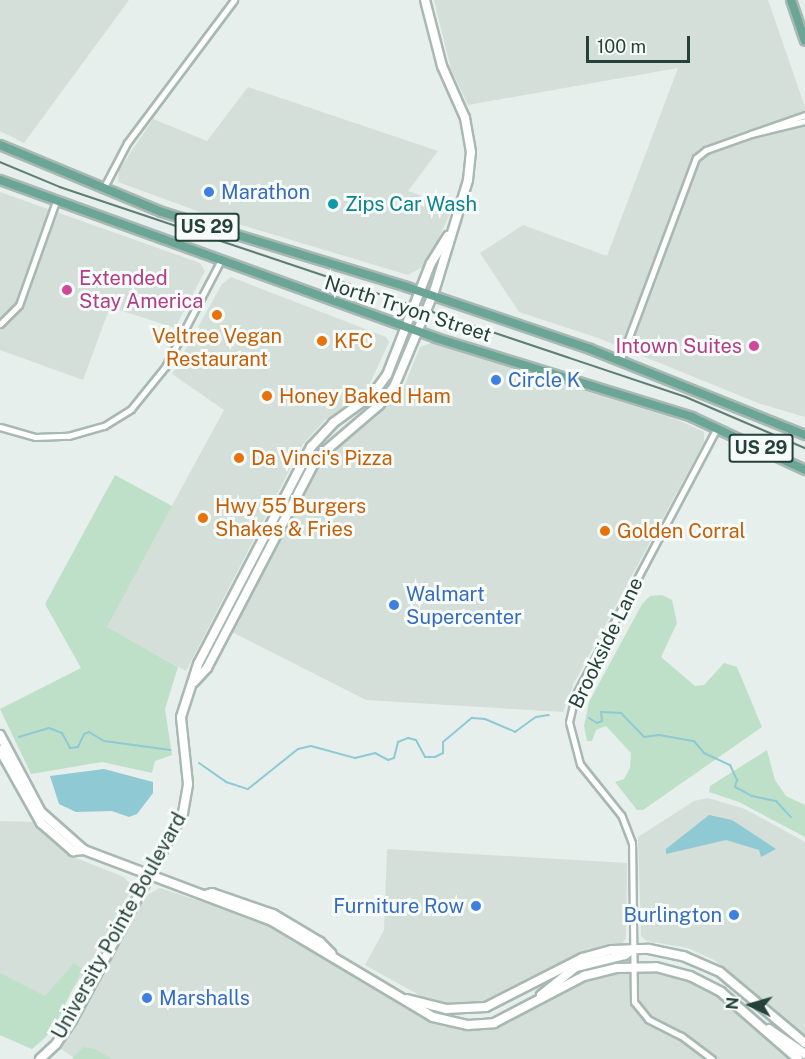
<!DOCTYPE html>
<style>
body{margin:0}
#map{position:relative;width:805px;height:1059px;overflow:hidden;background:#e6efeb;font-family:"Public Sans",sans-serif}
div>[style]{position:absolute}
.built>*{inset:0;background:#d4dfda}
.green>*{inset:0;background:#bfe0c8}
.water>*{inset:0;background:#8ec9d4}
.stream>*{height:2px;margin:-1px;padding:0 1px;transform-origin:1px;border-radius:1px;background:#8ec9d4}
.roads{filter:drop-shadow(2px 0 #a8b8b2) drop-shadow(-2px 0 #a8b8b2) drop-shadow(0 2px #a8b8b2) drop-shadow(0 -2px #a8b8b2)}
.street>*{height:5px;margin:-2.5px;padding:0 2.5px;transform-origin:2.5px;border-radius:2.5px;background:#fff}
.secondary>*{height:8px;margin:-4px;padding:0 4px;transform-origin:4px;border-radius:4px;background:#fff}
.primary>*{height:8px;margin:-4px;padding:0 4px;transform-origin:4px;border-radius:4px;background:#6aa596}
.tram>*{height:1.5px;margin:-0.75px;padding:0 0.75px;transform-origin:0.75px;border-radius:0.75px;background:#5f7d75}
.dots>*{width:16px;height:16px;translate:-50% -50%;box-sizing:border-box;border:3px solid #f7fbf9;border-radius:50%}
span{translate:-50% -50%;white-space:nowrap;text-align:center;line-height:1.15;-webkit-text-stroke:6px #f7fbf9;paint-order:stroke}
.shield-label span{padding:2px 4px;background:#f7fbf9;border:2px solid;border-radius:4px;-webkit-text-stroke-width:0}
.shield-label{font-size:18px;color:#24423a;font-weight:700}
.shop-label{font-size:20px;color:#366cbe}
.left{translate:0 -50%;text-align:left}
.right{translate:-100% -50%;text-align:right}
.culture-label{font-size:20px;color:#0d838f}
.hotel-label{font-size:20px;color:#b23c85}
.street-label{font-size:20px;color:#24423a}
.food-label{font-size:20px;color:#c56008}
.north{position:absolute;left:721px;top:975px;width:60px;height:60px;-webkit-text-stroke:4px #f7fbf9;paint-order:stroke;rotate:275deg;font-size:16px;font-weight:700;line-height:24px;text-align:center;color:#24423a}
.north::after{content:'';display:block;margin:auto;width:21px;height:27px;background:#24423a;clip-path:polygon(50% 0,100% 100%,50% 72%,0 100%)}
.scale{position:absolute;left:586px;top:36px;width:104px;height:27px;box-sizing:border-box;border:3px solid #24423a;border-top:0;padding-left:8px;font-size:18px;line-height:21px;white-space:nowrap;color:#24423a;-webkit-text-stroke:4px #f7fbf9;paint-order:stroke}
</style>
<div id="map">
<div class="built">
<div style="clip-path:polygon(0 0,129px 0,24px 143px,0 131px)"></div>
<div style="clip-path:polygon(434px 0,768px 0,805px 107px,805px 417px,758px 403px,598px 338px,519px 312px,480px 253px,523px 225px,607px 256px,678px 68px,468px 105px,451px 69px)"></div>
<div style="clip-path:polygon(248px 87px,438px 151px,408px 191px,453px 207px,426px 265px,408px 275px,208px 215px,118px 182px,119px 170px,153px 119px,207px 141px)"></div>
<div style="clip-path:polygon(0 192px,200px 263px,205px 271px,175px 328px,110px 307px,83px 380px,0 350px)"></div>
<div style="clip-path:polygon(231px 277px,386px 337px,389px 342px,366px 392px,325px 420px,303px 444px,186px 671px,106px 627px,224px 410px,172px 374px,222px 284px)"></div>
<div style="clip-path:polygon(431px 343px,676px 419px,704px 432px,704px 442px,574px 683px,563px 712px,366px 700px,230px 631px,322px 457px,392px 401px,405px 384px,420px 347px)"></div>
<div style="clip-path:polygon(708px 798px,745px 809px,805px 842px,805px 1035px,714px 960px,688px 948px,647px 941px,641px 936px,638px 837px,694px 801px)"></div>
<div style="clip-path:polygon(0 821px,33px 822px,71px 856px,124px 877px,130px 884px,129px 894px,93px 961px,67px 997px,57px 1022px,32px 1049px,0 1035px)"></div>
<div style="clip-path:polygon(387px 849px,627px 863px,626px 938px,621px 945px,563px 962px,493px 1001px,454px 1006px,430px 1001px,365px 965px,384px 930px)"></div>
<div style="clip-path:polygon(160px 888px,273px 925px,415px 1013px,443px 1025px,470px 1030px,501px 1026px,584px 982px,613px 973px,649px 972px,685px 980px,712px 992px,789px 1059px,76px 1059px,61px 1049px,147px 895px)"></div>
</div>
<div class="green">
<div style="clip-path:polygon(115px 475px,172px 506px,107px 627px,178px 667px,165px 709px,172px 755px,155px 761px,152px 773px,102px 762px,31px 774px,0 709px,81px 668px,45px 604px)"></div>
<div style="clip-path:polygon(662px 595px,672px 600px,677px 623px,661px 657px,695px 686px,704px 685px,724px 663px,737px 667px,762px 727px,643px 810px,637px 810px,615px 782px,624px 779px,630px 768px,631px 753px,606px 726px,596px 730px,592px 741px,587px 741px,584px 726px,589px 702px,642px 604px,650px 596px)"></div>
<div style="clip-path:polygon(767px 750px,775px 780px,786px 796px,805px 805px,805px 837px,739px 802px,709px 792px,710px 786px)"></div>
<div style="clip-path:polygon(74px 963px,82px 969px,57px 1022px,45px 1038px,32px 1049px,0 1035px,0 973px,45px 996px)"></div>
<div style="clip-path:polygon(83px 1047px,95px 1049px,112px 1059px,72px 1059px)"></div>
</div>
<div class="water">
<div style="clip-path:polygon(104px 769px,153px 782px,153px 793px,137px 814px,129px 817px,112px 811px,76px 812px,59px 804px,50px 776px)"></div>
<div style="clip-path:polygon(709px 815px,732px 820px,776px 849px,761px 857px,759px 850px,726px 840px,666px 854px,666px 849px)"></div>
</div>
<div class="stream">
<div style="left:589px;top:718px;width:9px;rotate:32deg"></div>
<div style="left:597px;top:723px;width:5px;rotate:-22deg"></div>
<div style="left:602px;top:721px;width:9px;rotate:-96deg"></div>
<div style="left:601px;top:712px;width:20px;rotate:3deg"></div>
<div style="left:621px;top:713px;width:33px;rotate:46deg"></div>
<div style="left:644px;top:737px;width:15px;rotate:-8deg"></div>
<div style="left:659px;top:735px;width:36px;rotate:10deg"></div>
<div style="left:694px;top:741px;width:16px;rotate:50deg"></div>
<div style="left:704px;top:753px;width:29px;rotate:25deg"></div>
<div style="left:730px;top:765px;width:17px;rotate:65deg"></div>
<div style="left:737px;top:780px;width:7px;rotate:106deg"></div>
<div style="left:735px;top:787px;width:19px;rotate:28deg"></div>
<div style="left:752px;top:796px;width:25px;rotate:12deg"></div>
<div style="left:776px;top:801px;width:22px;rotate:47deg"></div>
<div style="left:19px;top:737px;width:31px;rotate:-17deg"></div>
<div style="left:49px;top:728px;width:14px;rotate:21deg"></div>
<div style="left:62px;top:733px;width:17px;rotate:62deg"></div>
<div style="left:70px;top:748px;width:8px;rotate:-7deg"></div>
<div style="left:78px;top:747px;width:14px;rotate:-65deg"></div>
<div style="left:84px;top:734px;width:5px;rotate:-22deg"></div>
<div style="left:89px;top:732px;width:17px;rotate:31deg"></div>
<div style="left:104px;top:741px;width:67px;rotate:7.8deg"></div>
<div style="left:199px;top:763px;width:33px;rotate:35deg"></div>
<div style="left:226px;top:782px;width:23px;rotate:18deg"></div>
<div style="left:248px;top:789px;width:64px;rotate:-38.7deg"></div>
<div style="left:298px;top:749px;width:13px;rotate:-13deg"></div>
<div style="left:311px;top:746px;width:46px;rotate:15.3deg"></div>
<div style="left:355px;top:758px;width:21px;rotate:-14deg"></div>
<div style="left:375px;top:753px;width:15px;rotate:28deg"></div>
<div style="left:388px;top:760px;width:6px;rotate:-18deg"></div>
<div style="left:394px;top:758px;width:16px;rotate:-76deg"></div>
<div style="left:398px;top:742px;width:11px;rotate:-22deg"></div>
<div style="left:408px;top:738px;width:8px;rotate:14deg"></div>
<div style="left:416px;top:740px;width:19px;rotate:62deg"></div>
<div style="left:425px;top:757px;width:10px"></div>
<div style="left:435px;top:757px;width:9px;rotate:-27deg"></div>
<div style="left:443px;top:753px;width:11px;rotate:-90deg"></div>
<div style="left:443px;top:742px;width:38px;rotate:-40deg"></div>
<div style="left:472px;top:718px;width:13px;rotate:4deg"></div>
<div style="left:485px;top:719px;width:33px;rotate:23deg"></div>
<div style="left:515px;top:732px;width:26px;rotate:-36deg"></div>
<div style="left:536px;top:717px;width:13px;rotate:-9deg"></div>
</div>
<div class="roads">
<div class="street">
<div style="left:805px;top:115px;width:57px;rotate:160.6deg"></div>
<div style="left:751px;top:134px;width:56px;rotate:-13.5deg"></div>
<div style="left:103px;top:189px;width:52px;rotate:-62.4deg"></div>
<div style="left:127px;top:143px;width:179px;rotate:-53.2deg"></div>
<div style="left:0;top:324px;width:27px;rotate:-45deg"></div>
<div style="left:19px;top:305px;width:110px;rotate:-70.4deg"></div>
<div style="left:620px;top:361px;width:217px;rotate:-69.5deg"></div>
<div style="left:696px;top:158px;width:13px;rotate:-39deg"></div>
<div style="left:706px;top:150px;width:48px;rotate:-19.6deg"></div>
<div style="left:0;top:427px;width:36px;rotate:16deg"></div>
<div style="left:35px;top:437px;width:33px;rotate:-2deg"></div>
<div style="left:68px;top:436px;width:37px;rotate:-16deg"></div>
<div style="left:104px;top:426px;width:32px;rotate:-32deg"></div>
<div style="left:131px;top:409px;width:54px;rotate:-51deg"></div>
<div style="left:165px;top:367px;width:119px;rotate:-62.4deg"></div>
<div style="left:712px;top:1059px;width:39px;rotate:-143deg"></div>
<div style="left:681px;top:1036px;width:37px;rotate:-153deg"></div>
<div style="left:648px;top:1019px;width:22px;rotate:-129deg"></div>
<div style="left:634px;top:1002px;width:159px;rotate:-90.7deg"></div>
<div style="left:632px;top:843px;width:30px;rotate:-111deg"></div>
<div style="left:621px;top:815px;width:65px;rotate:-128.8deg"></div>
<div style="left:580px;top:764px;width:43px;rotate:-104.7deg"></div>
<div style="left:569px;top:722px;width:27px;rotate:-77deg"></div>
<div style="left:575px;top:696px;width:303px;rotate:-62.1deg"></div>
</div>
<div class="secondary">
<div style="left:194px;top:682px;width:19px;rotate:-47deg"></div>
<div style="left:207px;top:668px;width:237px;rotate:-62.4deg"></div>
<div style="left:317px;top:458px;width:82px;rotate:-40.5deg"></div>
<div style="left:379px;top:405px;width:23px;rotate:-50deg"></div>
<div style="left:394px;top:387px;width:103px;rotate:-67.2deg"></div>
<div style="left:434px;top:292px;width:117px;rotate:-73.1deg"></div>
<div style="left:468px;top:180px;width:28px;rotate:-84deg"></div>
<div style="left:471px;top:152px;width:35px;rotate:-100deg"></div>
<div style="left:465px;top:118px;width:57px;rotate:-113.9deg"></div>
<div style="left:442px;top:66px;width:68px;rotate:-104.4deg"></div>
<div style="left:0;top:735px;width:87px;rotate:62deg"></div>
<div style="left:41px;top:812px;width:57px;rotate:41.5deg"></div>
<div style="left:84px;top:850px;width:201px;rotate:20.7deg"></div>
<div style="left:272px;top:921px;width:187px;rotate:30.8deg"></div>
<div style="left:433px;top:1017px;width:36px;rotate:13deg"></div>
<div style="left:468px;top:1025px;width:26px;rotate:-4deg"></div>
<div style="left:494px;top:1023px;width:102px;rotate:-27.6deg"></div>
<div style="left:584px;top:976px;width:34px;rotate:-14deg"></div>
<div style="left:617px;top:968px;width:39px;rotate:-1deg"></div>
<div style="left:656px;top:967px;width:35px;rotate:15deg"></div>
<div style="left:690px;top:976px;width:35px;rotate:27deg"></div>
<div style="left:721px;top:992px;width:102px;rotate:41deg"></div>
<div style="left:0;top:750px;width:84px;rotate:60.7deg"></div>
<div style="left:41px;top:823px;width:43px;rotate:41.2deg"></div>
<div style="left:73px;top:851px;width:11px;rotate:-5deg"></div>
<div style="left:205px;top:895px;width:7px;rotate:-16deg"></div>
<div style="left:212px;top:893px;width:65px;rotate:19deg"></div>
<div style="left:273px;top:914px;width:55px;rotate:30.8deg"></div>
<div style="left:320px;top:942px;width:16px;rotate:45deg"></div>
<div style="left:541px;top:995px;width:45px;rotate:-38.7deg"></div>
<div style="left:576px;top:967px;width:50px;rotate:-13.8deg"></div>
<div style="left:625px;top:955px;width:10px;rotate:-37deg"></div>
<div style="left:407px;top:999px;width:40px;rotate:14.4deg"></div>
<div style="left:446px;top:1009px;width:40px;rotate:-2.9deg"></div>
<div style="left:486px;top:1007px;width:108px;rotate:-27deg"></div>
<div style="left:582px;top:958px;width:31px;rotate:-15deg"></div>
<div style="left:612px;top:950px;width:37px;rotate:-2deg"></div>
<div style="left:649px;top:949px;width:35px;rotate:12deg"></div>
<div style="left:683px;top:956px;width:40px;rotate:23.4deg"></div>
<div style="left:720px;top:972px;width:111px;rotate:39.9deg"></div>
<div style="left:769px;top:1029px;width:44px;rotate:34.8deg"></div>
<div style="left:40px;top:1059px;width:22px;rotate:-43deg"></div>
<div style="left:56px;top:1044px;width:29px;rotate:-56deg"></div>
<div style="left:72px;top:1020px;width:235px;rotate:-61.8deg"></div>
<div style="left:183px;top:813px;width:29px;rotate:-80deg"></div>
<div style="left:188px;top:784px;width:67px;rotate:-96deg"></div>
<div style="left:181px;top:717px;width:56px;rotate:-72.2deg"></div>
<div style="left:198px;top:664px;width:245px;rotate:-62.5deg"></div>
<div style="left:311px;top:447px;width:33px;rotate:-47deg"></div>
<div style="left:333px;top:423px;width:49px;rotate:-35.9deg"></div>
<div style="left:373px;top:394px;width:24px;rotate:-54deg"></div>
<div style="left:387px;top:375px;width:120px;rotate:-68.6deg"></div>
<div style="left:431px;top:263px;width:32px;rotate:-58deg"></div>
</div>
<div class="primary">
<div style="left:791px;top:0;width:43px;rotate:71.1deg"></div>
<div style="left:0;top:145px;width:175px;rotate:22.5deg"></div>
<div style="left:162px;top:212px;width:256px;rotate:17deg"></div>
<div style="left:407px;top:287px;width:193px;rotate:18.7deg"></div>
<div style="left:590px;top:349px;width:232px;rotate:21.8deg"></div>
<div style="left:0;top:180px;width:464px;rotate:19.9deg"></div>
<div style="left:436px;top:338px;width:268px;rotate:17.1deg"></div>
<div style="left:692px;top:417px;width:125px;rotate:25.1deg"></div>
</div>
</div>
<div class="tram">
<div style="left:0;top:162px;width:65px;rotate:22.6deg"></div>
<div style="left:60px;top:187px;width:660px;rotate:18.54deg"></div>
<div style="left:686px;top:397px;width:129px;rotate:23.2deg"></div>
</div>
<div class="dots">
<div style="left:209px;top:192px;background:#3f7fe0"></div>
<div style="left:333px;top:204px;background:#0f9aa8"></div>
<div style="left:67px;top:290px;background:#d1479c"></div>
<div style="left:217px;top:315px;background:#e8710a"></div>
<div style="left:322px;top:341px;background:#e8710a"></div>
<div style="left:754px;top:346px;background:#d1479c"></div>
<div style="left:496px;top:380px;background:#3f7fe0"></div>
<div style="left:267px;top:396px;background:#e8710a"></div>
<div style="left:239px;top:458px;background:#e8710a"></div>
<div style="left:203px;top:518px;background:#e8710a"></div>
<div style="left:605px;top:531px;background:#e8710a"></div>
<div style="left:394px;top:605px;background:#3f7fe0"></div>
<div style="left:476px;top:906px;background:#3f7fe0"></div>
<div style="left:734px;top:915px;background:#3f7fe0"></div>
<div style="left:147px;top:998px;background:#3f7fe0"></div>
</div>
<div class="shield-label">
<span style="left:207px;top:227px">US 29</span>
<span style="left:761px;top:448px">US 29</span>
</div>
<div class="shop-label">
<span class="left" style="left:221px;top:192px">Marathon</span>
<span class="left" style="left:508px;top:380px">Circle K</span>
<span class="left" style="left:406px;top:606px">Walmart<br>Supercenter</span>
<span class="right" style="left:464px;top:906px">Furniture Row</span>
<span class="right" style="left:722px;top:915px">Burlington</span>
<span class="left" style="left:159px;top:998px">Marshalls</span>
</div>
<div class="culture-label">
<span class="left" style="left:345px;top:204px">Zips Car Wash</span>
</div>
<div class="hotel-label">
<span class="left" style="left:79px;top:290px">Extended<br>Stay America</span>
<span class="right" style="left:742px;top:346px">Intown Suites</span>
</div>
<div class="street-label">
<span style="left:408px;top:309px;rotate:18deg">North Tryon Street</span>
<span style="left:606px;top:643px;rotate:-64deg">Brookside Lane</span>
<span style="left:119px;top:926px;rotate:-61deg">University Pointe Boulevard</span>
</div>
<div class="food-label">
<span style="left:217px;top:348px">Veltree Vegan<br>Restaurant</span>
<span class="left" style="left:334px;top:341px">KFC</span>
<span class="left" style="left:279px;top:396px">Honey Baked Ham</span>
<span class="left" style="left:251px;top:458px">Da Vinci's Pizza</span>
<span class="left" style="left:215px;top:518px">Hwy 55 Burgers<br>Shakes &amp; Fries</span>
<span class="left" style="left:617px;top:531px">Golden Corral</span>
</div>
<div class="north">N</div>
<div class="scale">100 m</div>
</div>
